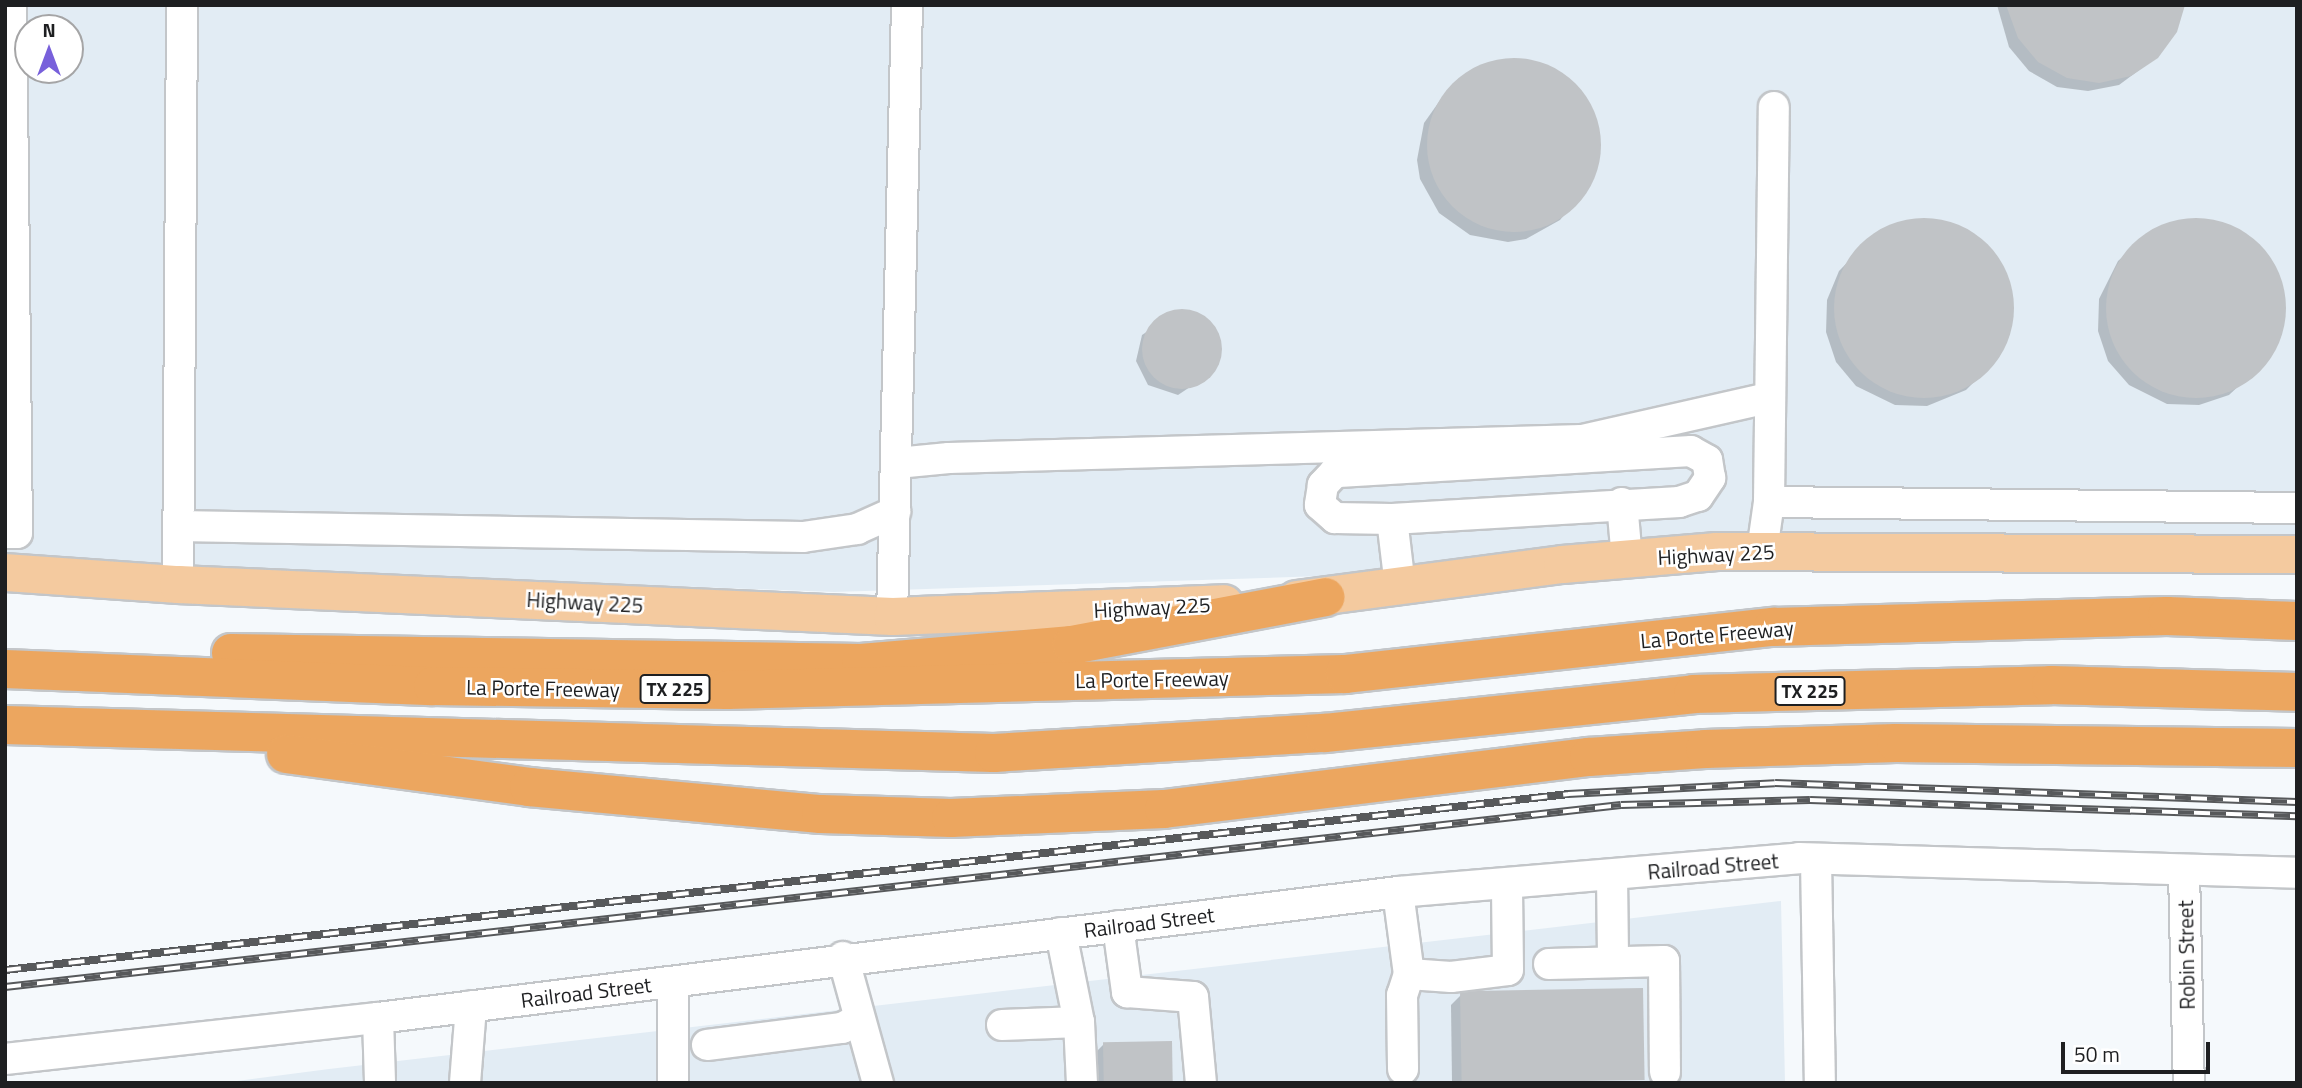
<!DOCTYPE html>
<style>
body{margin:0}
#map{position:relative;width:2302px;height:1088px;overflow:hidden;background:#f5f9fc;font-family:"Titillium Web",sans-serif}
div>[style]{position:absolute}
.built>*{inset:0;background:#e2ecf4}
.shadow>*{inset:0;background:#0003}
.building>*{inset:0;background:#c0c3c6;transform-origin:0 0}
.round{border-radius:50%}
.roads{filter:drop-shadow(2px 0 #c3c6c9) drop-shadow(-2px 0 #c3c6c9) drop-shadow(0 2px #c3c6c9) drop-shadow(0 -2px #c3c6c9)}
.minor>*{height:30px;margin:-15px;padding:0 15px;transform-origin:15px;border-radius:15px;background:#fff}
.major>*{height:37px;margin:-18.5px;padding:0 18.5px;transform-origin:18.5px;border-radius:18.5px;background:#f4ca9f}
.highway>*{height:38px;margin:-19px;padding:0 19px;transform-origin:19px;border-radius:19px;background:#eca65f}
.rail>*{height:8px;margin-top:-4px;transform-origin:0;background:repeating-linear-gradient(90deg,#fff 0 16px,#57595b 0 32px);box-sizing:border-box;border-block:2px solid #57595b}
span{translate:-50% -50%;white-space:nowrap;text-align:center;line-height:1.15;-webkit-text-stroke:5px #fff;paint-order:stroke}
.shield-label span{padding:2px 5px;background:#fff;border:2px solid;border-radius:5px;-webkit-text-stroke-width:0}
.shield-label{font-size:19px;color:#1e1f21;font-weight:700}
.street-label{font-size:21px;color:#1e1f21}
.frame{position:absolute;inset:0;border:7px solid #1e1f21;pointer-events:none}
.north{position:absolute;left:14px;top:14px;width:70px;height:70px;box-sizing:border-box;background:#fff;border:2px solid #a5a5a6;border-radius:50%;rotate:0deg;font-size:19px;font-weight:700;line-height:28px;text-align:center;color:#1e1f21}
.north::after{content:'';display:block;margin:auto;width:24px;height:32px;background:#7860db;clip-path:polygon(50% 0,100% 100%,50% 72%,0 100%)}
.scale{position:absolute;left:2061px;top:1042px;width:149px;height:32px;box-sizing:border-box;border:4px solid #1e1f21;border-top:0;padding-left:9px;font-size:21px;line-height:24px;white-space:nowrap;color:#1e1f21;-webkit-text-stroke:5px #fff;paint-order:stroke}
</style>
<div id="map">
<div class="built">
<div style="clip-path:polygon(evenodd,5px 5px,2297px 5px,2297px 544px,834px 592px,5px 561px,5px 5px,28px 28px,70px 28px,70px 70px,28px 70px,28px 28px)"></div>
<div style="clip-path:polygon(1781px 901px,1785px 1083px,222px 1083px,329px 1069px)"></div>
</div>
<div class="shadow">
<div style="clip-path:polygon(1997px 5px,2182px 5px,2154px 59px,2119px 85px,2088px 91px,2057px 87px,2029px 71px,2009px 47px)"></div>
<div style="clip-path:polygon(1510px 60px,1548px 67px,1579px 89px,1597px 122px,1599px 161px,1593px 179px,1560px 220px,1526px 239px,1508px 242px,1470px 235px,1439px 213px,1420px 179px,1417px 160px,1424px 123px,1446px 92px,1491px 63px)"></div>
<div style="clip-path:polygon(2184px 220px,2216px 221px,2254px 240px,2274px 264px,2284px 295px,2283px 326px,2271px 356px,2229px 395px,2199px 405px,2167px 404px,2129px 385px,2108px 361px,2098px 331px,2099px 299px,2118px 261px,2153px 230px)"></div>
<div style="clip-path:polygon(1911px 221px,1943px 222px,1973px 235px,1996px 256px,2010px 285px,2011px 327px,1999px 357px,1966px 390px,1927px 406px,1895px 405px,1856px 386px,1836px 362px,1826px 332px,1827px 300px,1839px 271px,1872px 237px)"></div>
<div style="clip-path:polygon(1178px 311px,1194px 312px,1208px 321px,1221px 345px,1214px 371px,1178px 395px,1148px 385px,1136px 361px,1142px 335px)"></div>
<div style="clip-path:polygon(1461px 995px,1642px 1079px,1452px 1083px,1451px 1005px)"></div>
<div style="clip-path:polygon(1104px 1044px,1171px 1083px,1095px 1083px,1094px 1054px)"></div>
</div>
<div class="building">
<div style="clip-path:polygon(2006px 5px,2185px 5px,2177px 32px,2158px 58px,2131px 76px,2099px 83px,2067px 78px,2038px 62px,2018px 38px)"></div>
<div class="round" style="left:1427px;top:58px;width:174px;height:174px"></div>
<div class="round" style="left:1834px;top:218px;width:180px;height:180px"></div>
<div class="round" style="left:2106px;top:218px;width:180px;height:180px"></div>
<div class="round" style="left:1142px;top:309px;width:80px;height:80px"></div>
<div style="left:1643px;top:988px;width:92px;height:183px;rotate:89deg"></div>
<div style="left:1172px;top:1041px;width:42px;height:69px;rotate:89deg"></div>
</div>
<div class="roads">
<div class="minor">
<div style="left:897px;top:463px;width:52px;rotate:-5.5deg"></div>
<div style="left:949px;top:458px;width:633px;rotate:-1.63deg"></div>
<div style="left:1582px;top:440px;width:192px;rotate:-12.7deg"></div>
<div style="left:1769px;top:502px;width:528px;rotate:0.65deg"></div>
<div style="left:1622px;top:503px;width:56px;rotate:84.9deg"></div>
<div style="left:1392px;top:519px;width:288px;rotate:-3.4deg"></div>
<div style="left:1679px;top:502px;width:20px;rotate:-18deg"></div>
<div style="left:1698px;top:496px;width:22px;rotate:-56deg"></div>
<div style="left:1710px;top:478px;width:18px;rotate:-99deg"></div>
<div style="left:1707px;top:460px;width:18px;rotate:-151deg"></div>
<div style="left:1691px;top:451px;width:357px;rotate:176.6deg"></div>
<div style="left:1335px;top:472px;width:18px;rotate:133deg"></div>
<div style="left:1323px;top:485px;width:20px;rotate:99deg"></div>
<div style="left:1320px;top:505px;width:20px;rotate:41deg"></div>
<div style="left:1335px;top:518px;width:57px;rotate:1deg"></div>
<div style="left:1392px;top:519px;width:67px;rotate:83.2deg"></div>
<div style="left:178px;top:526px;width:625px;rotate:1.01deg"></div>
<div style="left:803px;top:537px;width:55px;rotate:-8.4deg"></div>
<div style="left:857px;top:529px;width:42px;rotate:-24.1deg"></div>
<div style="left:5px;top:533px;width:12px"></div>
<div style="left:17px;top:533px;width:528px;rotate:-90.65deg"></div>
<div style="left:1762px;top:551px;width:49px;rotate:-81.9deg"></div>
<div style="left:1769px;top:502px;width:395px;rotate:-89.3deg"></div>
<div style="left:178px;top:584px;width:579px;rotate:-89.6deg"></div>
<div style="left:892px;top:616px;width:611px;rotate:-88.59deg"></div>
<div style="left:1816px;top:860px;width:223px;rotate:89deg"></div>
<div style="left:2184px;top:870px;width:213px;rotate:88.7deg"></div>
<div style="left:1612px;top:875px;width:87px;rotate:89.3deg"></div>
<div style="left:1398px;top:892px;width:83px;rotate:82.4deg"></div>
<div style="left:1409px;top:974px;width:22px;rotate:108deg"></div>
<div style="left:1402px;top:995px;width:74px;rotate:89.2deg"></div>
<div style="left:1118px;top:926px;width:67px;rotate:82.2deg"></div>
<div style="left:1127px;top:992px;width:66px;rotate:4.3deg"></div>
<div style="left:1193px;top:997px;width:86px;rotate:84.7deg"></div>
<div style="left:1061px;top:933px;width:91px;rotate:78.6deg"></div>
<div style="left:1079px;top:1022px;width:61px;rotate:87.2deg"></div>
<div style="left:843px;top:957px;width:131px;rotate:74.5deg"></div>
<div style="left:1549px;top:964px;width:115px;rotate:-1.5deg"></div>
<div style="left:1664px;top:961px;width:111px;rotate:89.5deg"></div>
<div style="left:1409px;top:974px;width:42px;rotate:4.1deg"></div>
<div style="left:1451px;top:977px;width:57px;rotate:-7deg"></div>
<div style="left:1508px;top:970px;width:86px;rotate:-90.7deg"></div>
<div style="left:378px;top:1018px;width:65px;rotate:88.2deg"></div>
<div style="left:1002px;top:1025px;width:77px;rotate:-2.2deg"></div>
<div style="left:707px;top:1045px;width:136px;rotate:-7.2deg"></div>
<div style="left:842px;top:1028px;width:19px;rotate:-28deg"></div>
<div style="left:5px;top:1059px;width:375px;rotate:-6.3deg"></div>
<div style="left:378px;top:1018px;width:1028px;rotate:-7.04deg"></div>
<div style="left:1398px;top:892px;width:402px;rotate:-4.8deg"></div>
<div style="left:1799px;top:858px;width:498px;rotate:1.7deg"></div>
<div style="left:465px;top:1083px;width:77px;rotate:-85.5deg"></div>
<div style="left:673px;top:1083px;width:101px;rotate:-90deg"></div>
</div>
<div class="major">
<div style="left:5px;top:572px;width:173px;rotate:4deg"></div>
<div style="left:178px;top:584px;width:715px;rotate:2.57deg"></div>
<div style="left:892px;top:616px;width:332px;rotate:-2.2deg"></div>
<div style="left:1296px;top:599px;width:268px;rotate:-7.5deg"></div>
<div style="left:1562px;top:564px;width:155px;rotate:-4.8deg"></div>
<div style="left:1716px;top:551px;width:581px;rotate:0.3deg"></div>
</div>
<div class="highway">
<div style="left:231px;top:653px;width:630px;rotate:0.91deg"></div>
<div style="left:861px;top:663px;width:212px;rotate:-4.9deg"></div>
<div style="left:1072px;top:645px;width:258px;rotate:-10.7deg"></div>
<div style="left:5px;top:669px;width:428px;rotate:2.3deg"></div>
<div style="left:433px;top:686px;width:294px;rotate:0.8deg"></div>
<div style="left:727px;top:690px;width:618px;rotate:-1.48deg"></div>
<div style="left:1345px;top:674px;width:431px;rotate:-6.3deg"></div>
<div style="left:1773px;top:627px;width:394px;rotate:-1.6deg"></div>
<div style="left:2167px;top:616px;width:130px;rotate:2.2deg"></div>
<div style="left:5px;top:725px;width:989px;rotate:1.62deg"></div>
<div style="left:994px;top:753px;width:332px;rotate:-3.5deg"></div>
<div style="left:1325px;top:733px;width:370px;rotate:-6deg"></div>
<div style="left:1693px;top:694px;width:358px;rotate:-1.4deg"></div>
<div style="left:2051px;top:685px;width:246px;rotate:1.6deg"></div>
<div style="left:286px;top:754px;width:245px;rotate:7.7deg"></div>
<div style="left:529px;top:787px;width:293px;rotate:5.3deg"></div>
<div style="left:821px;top:814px;width:130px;rotate:1.8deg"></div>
<div style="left:951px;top:818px;width:213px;rotate:-2.4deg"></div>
<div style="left:1164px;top:809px;width:428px;rotate:-7deg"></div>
<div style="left:1589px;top:757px;width:116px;rotate:-3.9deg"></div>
<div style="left:1705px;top:749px;width:191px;rotate:-1.8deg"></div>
<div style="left:1896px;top:743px;width:401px;rotate:0.7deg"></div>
</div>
</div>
<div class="rail">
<div style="left:5px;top:970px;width:1573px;rotate:-6.42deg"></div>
<div style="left:1568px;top:794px;width:207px;rotate:-3deg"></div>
<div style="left:1775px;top:783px;width:522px;rotate:2.08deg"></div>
<div style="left:5px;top:987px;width:1626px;rotate:-6.43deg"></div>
<div style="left:1621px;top:805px;width:189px;rotate:-1.5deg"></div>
<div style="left:1810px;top:800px;width:487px;rotate:1.9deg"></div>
</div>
<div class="shield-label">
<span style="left:675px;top:689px">TX 225</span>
<span style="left:1810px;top:691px">TX 225</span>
</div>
<div class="street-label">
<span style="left:1716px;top:554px;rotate:-3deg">Highway 225</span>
<span style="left:585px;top:602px;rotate:3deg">Highway 225</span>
<span style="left:1152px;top:607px;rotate:-3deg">Highway 225</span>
<span style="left:1717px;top:634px;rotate:-5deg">La Porte Freeway</span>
<span style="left:1152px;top:679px;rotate:-1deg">La Porte Freeway</span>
<span style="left:543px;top:688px;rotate:1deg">La Porte Freeway</span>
<span style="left:1713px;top:866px;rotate:-5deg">Railroad Street</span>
<span style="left:1149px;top:922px;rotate:-7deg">Railroad Street</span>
<span style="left:2186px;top:955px;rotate:-91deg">Robin Street</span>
<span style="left:586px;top:992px;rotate:-7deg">Railroad Street</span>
</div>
<div class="frame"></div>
<div class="north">N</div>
<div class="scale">50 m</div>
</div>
